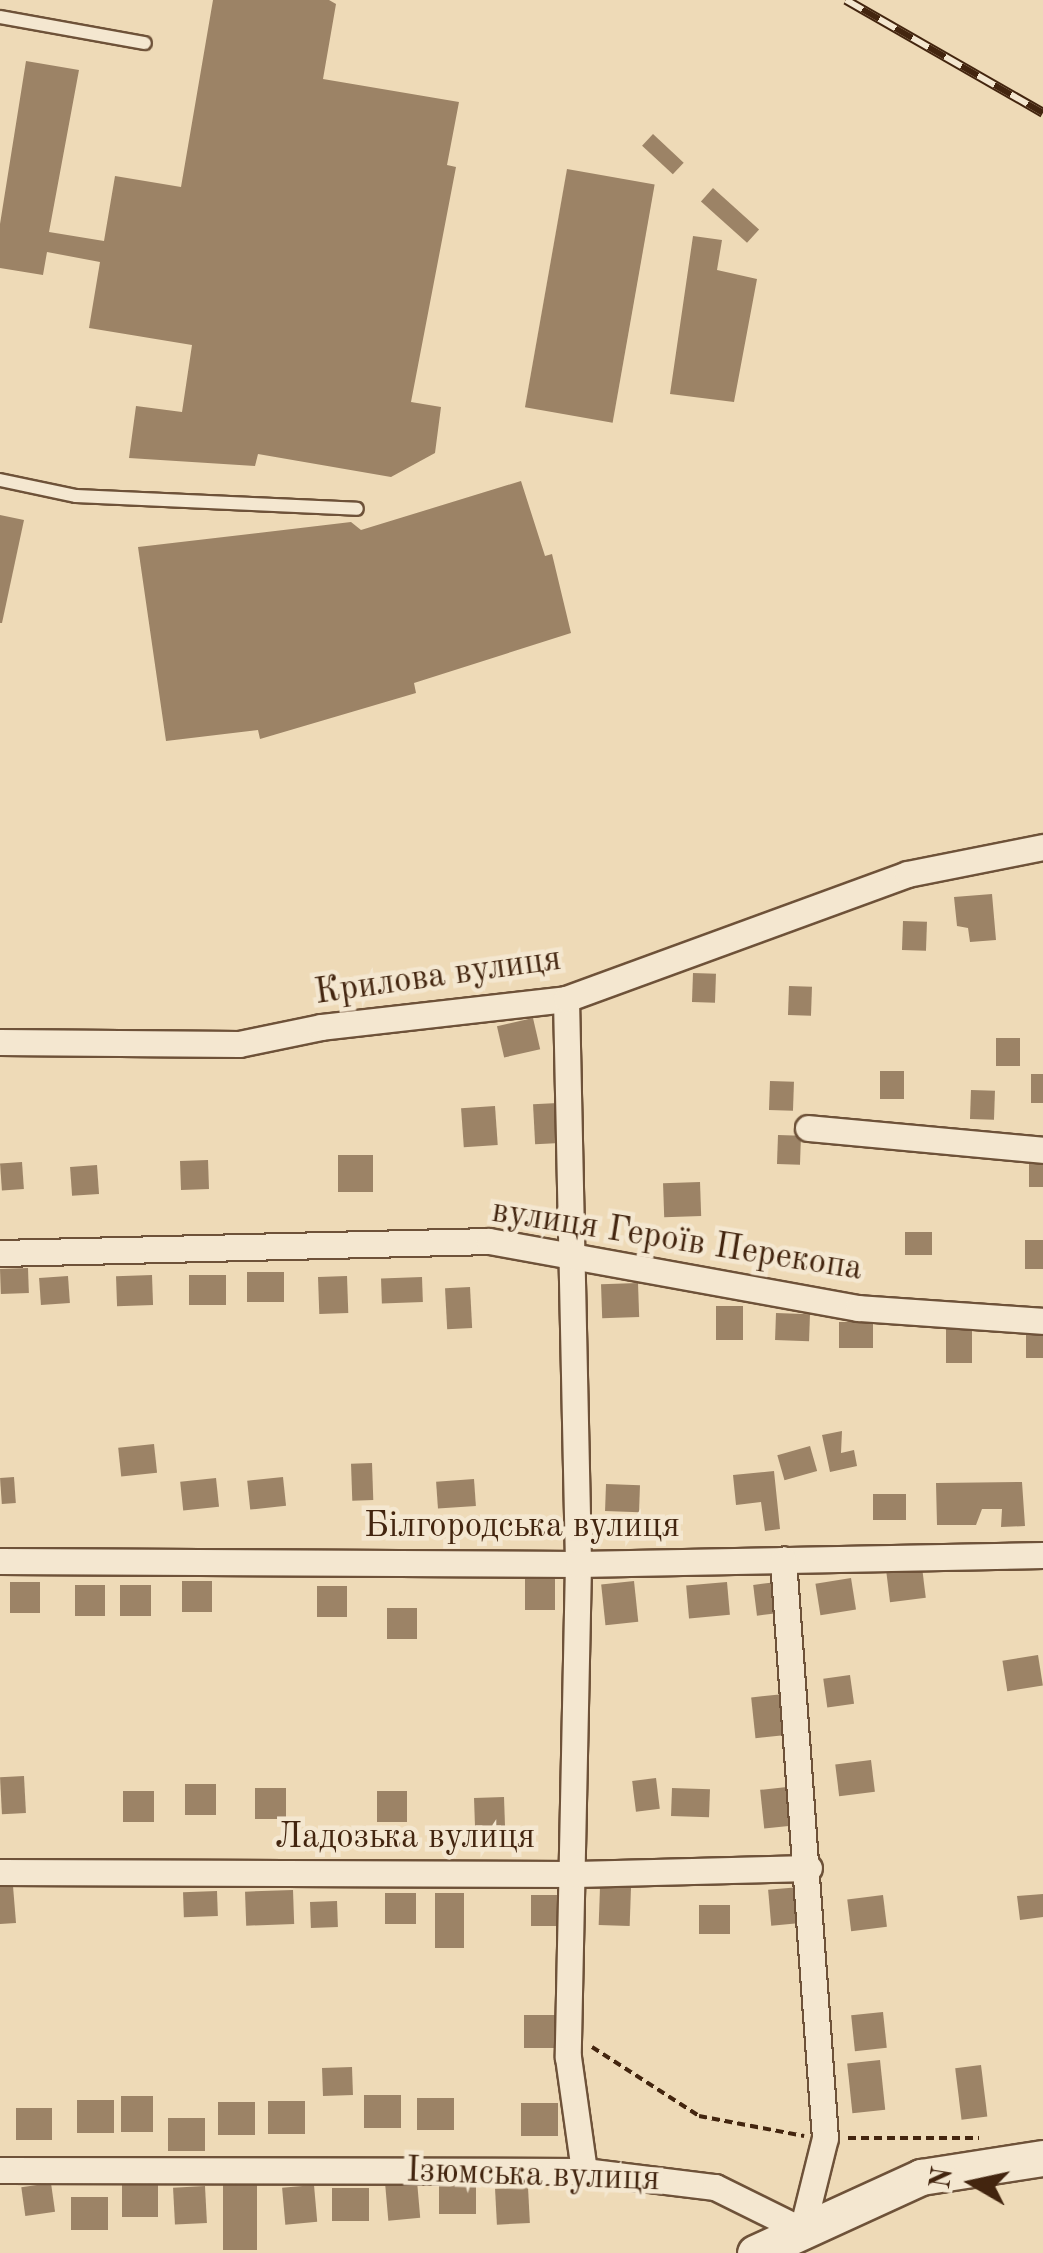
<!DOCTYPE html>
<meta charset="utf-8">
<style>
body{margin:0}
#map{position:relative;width:1043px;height:2253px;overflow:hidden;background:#eedab7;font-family:"Old Standard TT",serif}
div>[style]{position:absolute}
.building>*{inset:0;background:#9c8366;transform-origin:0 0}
.path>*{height:4px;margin-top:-2px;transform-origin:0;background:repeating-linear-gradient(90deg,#43250f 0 8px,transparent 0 13px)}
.roads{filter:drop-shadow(2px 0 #6e5239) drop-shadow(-2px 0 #6e5239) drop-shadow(0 2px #6e5239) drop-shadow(0 -2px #6e5239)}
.lane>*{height:12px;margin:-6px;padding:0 6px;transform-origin:6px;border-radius:6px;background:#f4e7d0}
.street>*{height:25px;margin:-12.5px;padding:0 12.5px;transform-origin:12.5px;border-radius:12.5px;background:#f4e7d0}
.secondary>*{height:35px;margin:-17.5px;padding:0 17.5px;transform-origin:17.5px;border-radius:17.5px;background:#f4e7d0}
.rail>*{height:10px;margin-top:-5px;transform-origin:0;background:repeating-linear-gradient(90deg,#f4e7d0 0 19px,#43250f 0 38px);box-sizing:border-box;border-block:2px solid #43250f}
span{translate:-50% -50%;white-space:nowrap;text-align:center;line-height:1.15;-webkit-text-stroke:9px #f4e7d0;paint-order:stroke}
.street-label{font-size:35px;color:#43250f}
.north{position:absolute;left:923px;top:2133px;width:100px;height:100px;-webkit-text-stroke:8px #f4e7d0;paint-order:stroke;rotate:279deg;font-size:28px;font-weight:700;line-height:40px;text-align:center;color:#43250f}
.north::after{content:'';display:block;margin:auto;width:35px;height:45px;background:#43250f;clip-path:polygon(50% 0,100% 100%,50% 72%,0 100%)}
</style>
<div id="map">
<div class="building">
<div style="clip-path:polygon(213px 0,329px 0,336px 4px,323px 79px,459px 102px,447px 165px,456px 167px,411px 402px,441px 407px,435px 453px,391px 477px,258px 454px,255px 466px,129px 458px,136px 406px,182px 412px,192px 345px,89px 328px,100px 262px,47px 252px,43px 275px,0 268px,0 224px,26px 61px,79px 70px,49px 232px,104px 241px,115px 176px,181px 187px)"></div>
<div style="left:653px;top:134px;width:42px;height:16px;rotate:43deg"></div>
<div style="left:567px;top:169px;width:89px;height:242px;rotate:10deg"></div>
<div style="left:713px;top:188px;width:62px;height:18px;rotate:42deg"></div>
<div style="clip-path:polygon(693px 236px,722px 240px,717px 270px,757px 279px,734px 402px,670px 394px)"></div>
<div style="clip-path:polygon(521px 481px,545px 556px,552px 554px,571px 633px,414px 683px,416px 693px,260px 739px,258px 730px,166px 741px,138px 547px,351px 522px,361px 530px)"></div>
<div style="clip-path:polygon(0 515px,24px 520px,2px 623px,0 623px)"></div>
<div style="clip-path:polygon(992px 894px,996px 940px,970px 942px,968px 928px,957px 926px,954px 897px)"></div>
<div style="left:903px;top:921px;width:24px;height:29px;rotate:2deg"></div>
<div style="left:693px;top:973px;width:23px;height:29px;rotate:2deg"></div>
<div style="left:789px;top:986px;width:23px;height:29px;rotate:2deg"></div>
<div style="left:533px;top:1018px;width:32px;height:37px;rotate:77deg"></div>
<div style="left:996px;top:1038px;width:24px;height:28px"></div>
<div style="left:880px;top:1071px;width:24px;height:28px"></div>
<div style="left:1031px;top:1074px;width:12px;height:29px"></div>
<div style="left:770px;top:1081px;width:24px;height:29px;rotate:2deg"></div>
<div style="left:971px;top:1090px;width:24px;height:29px;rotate:2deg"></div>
<div style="left:558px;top:1103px;width:40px;height:25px;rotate:87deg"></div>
<div style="left:495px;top:1106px;width:39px;height:34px;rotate:86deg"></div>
<div style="left:778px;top:1135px;width:23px;height:29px;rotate:2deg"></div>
<div style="left:338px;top:1155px;width:35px;height:37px"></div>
<div style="left:1029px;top:1158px;width:14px;height:29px"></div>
<div style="left:208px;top:1160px;width:29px;height:28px;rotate:88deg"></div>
<div style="left:22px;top:1162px;width:27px;height:22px;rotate:86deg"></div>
<div style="left:97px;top:1165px;width:29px;height:27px;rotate:86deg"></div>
<div style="left:700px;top:1182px;width:34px;height:37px;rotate:88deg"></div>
<div style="left:905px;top:1232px;width:27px;height:23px"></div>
<div style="left:1025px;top:1240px;width:18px;height:29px"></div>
<div style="left:28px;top:1268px;width:25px;height:28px;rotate:88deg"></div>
<div style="left:284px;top:1272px;width:30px;height:37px;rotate:90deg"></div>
<div style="left:152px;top:1275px;width:30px;height:36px;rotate:88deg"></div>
<div style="left:226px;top:1275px;width:30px;height:37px;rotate:90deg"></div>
<div style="left:68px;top:1276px;width:27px;height:29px;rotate:86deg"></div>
<div style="left:347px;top:1276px;width:37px;height:29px;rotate:88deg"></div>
<div style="left:422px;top:1277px;width:25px;height:41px;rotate:88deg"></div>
<div style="left:638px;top:1283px;width:34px;height:37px;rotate:88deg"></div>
<div style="left:470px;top:1287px;width:41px;height:25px;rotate:87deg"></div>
<div style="left:716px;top:1306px;width:27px;height:34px"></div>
<div style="left:776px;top:1313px;width:34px;height:27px;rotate:2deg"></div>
<div style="left:839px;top:1322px;width:34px;height:26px"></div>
<div style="left:946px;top:1329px;width:26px;height:34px"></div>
<div style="left:1026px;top:1332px;width:17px;height:26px"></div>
<div style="clip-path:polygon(842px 1431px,841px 1453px,854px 1450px,857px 1466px,830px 1472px,822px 1435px)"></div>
<div style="left:154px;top:1444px;width:29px;height:36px;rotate:84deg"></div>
<div style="left:810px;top:1446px;width:26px;height:34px;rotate:74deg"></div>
<div style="left:372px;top:1463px;width:37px;height:21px;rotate:88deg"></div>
<div style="clip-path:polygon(774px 1471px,780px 1529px,765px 1531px,761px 1502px,736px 1505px,733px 1475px)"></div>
<div style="left:14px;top:1477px;width:26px;height:14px;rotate:86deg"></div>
<div style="left:283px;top:1477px;width:29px;height:36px;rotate:84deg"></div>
<div style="left:216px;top:1478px;width:29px;height:36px;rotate:84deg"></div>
<div style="left:474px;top:1479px;width:27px;height:38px;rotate:86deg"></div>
<div style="clip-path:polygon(1022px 1482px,1025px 1526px,1001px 1527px,1002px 1509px,982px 1509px,976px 1525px,937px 1525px,936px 1483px)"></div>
<div style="left:606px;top:1484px;width:34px;height:27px;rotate:2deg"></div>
<div style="left:873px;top:1494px;width:33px;height:26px"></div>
<div style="left:922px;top:1567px;width:31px;height:36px;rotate:83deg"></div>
<div style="left:851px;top:1578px;width:32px;height:36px;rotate:81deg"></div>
<div style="left:555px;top:1579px;width:31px;height:30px;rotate:90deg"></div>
<div style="left:212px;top:1581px;width:31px;height:30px;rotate:90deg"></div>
<div style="left:634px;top:1581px;width:41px;height:33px;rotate:84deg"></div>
<div style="left:10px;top:1582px;width:30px;height:31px"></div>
<div style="left:727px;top:1582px;width:33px;height:41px;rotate:85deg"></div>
<div style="left:777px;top:1582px;width:31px;height:24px;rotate:83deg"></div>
<div style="left:75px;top:1585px;width:30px;height:31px"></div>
<div style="left:120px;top:1585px;width:31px;height:31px"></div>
<div style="left:317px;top:1586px;width:30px;height:31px"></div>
<div style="left:387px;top:1608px;width:30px;height:31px"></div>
<div style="left:1038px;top:1655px;width:31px;height:36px;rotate:81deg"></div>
<div style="left:850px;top:1675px;width:29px;height:27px;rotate:82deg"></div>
<div style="left:784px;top:1694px;width:41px;height:33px;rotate:84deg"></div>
<div style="left:871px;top:1760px;width:32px;height:36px;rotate:83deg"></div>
<div style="left:24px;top:1776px;width:37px;height:24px;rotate:87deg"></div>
<div style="left:656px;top:1778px;width:31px;height:24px;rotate:83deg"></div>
<div style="left:216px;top:1784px;width:31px;height:31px;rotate:90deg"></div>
<div style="left:787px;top:1787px;width:39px;height:27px;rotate:84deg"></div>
<div style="left:286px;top:1788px;width:31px;height:31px;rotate:90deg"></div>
<div style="left:672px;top:1788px;width:38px;height:28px;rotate:2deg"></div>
<div style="left:154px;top:1791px;width:31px;height:31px;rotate:90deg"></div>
<div style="left:377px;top:1791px;width:30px;height:31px"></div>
<div style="left:504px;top:1797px;width:31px;height:30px;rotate:88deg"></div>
<div style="clip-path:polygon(13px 1886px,16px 1923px,0 1924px,0 1887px)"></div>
<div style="left:600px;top:1887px;width:31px;height:38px;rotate:2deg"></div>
<div style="left:800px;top:1887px;width:36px;height:32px;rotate:85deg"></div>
<div style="left:293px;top:1890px;width:34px;height:48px;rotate:88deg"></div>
<div style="left:217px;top:1891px;width:25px;height:34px;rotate:88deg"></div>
<div style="left:385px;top:1893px;width:31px;height:31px"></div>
<div style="left:435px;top:1893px;width:29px;height:55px"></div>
<div style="clip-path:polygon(1043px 1894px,1043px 1917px,1020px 1920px,1017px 1896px)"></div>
<div style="left:531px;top:1895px;width:30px;height:31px"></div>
<div style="left:883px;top:1895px;width:32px;height:36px;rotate:83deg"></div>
<div style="left:337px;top:1901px;width:26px;height:27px;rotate:88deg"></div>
<div style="left:699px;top:1905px;width:31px;height:29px"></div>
<div style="left:883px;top:2012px;width:36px;height:32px;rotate:84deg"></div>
<div style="left:524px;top:2015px;width:36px;height:33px"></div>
<div style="left:880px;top:2060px;width:50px;height:33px;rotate:84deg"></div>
<div style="left:981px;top:2065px;width:52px;height:26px;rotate:83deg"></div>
<div style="left:352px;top:2067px;width:28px;height:30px;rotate:88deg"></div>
<div style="left:364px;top:2095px;width:37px;height:33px"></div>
<div style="left:121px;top:2096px;width:32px;height:36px"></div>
<div style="left:417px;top:2098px;width:37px;height:32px"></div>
<div style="left:114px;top:2100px;width:33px;height:37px;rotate:90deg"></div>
<div style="left:268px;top:2101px;width:37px;height:33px"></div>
<div style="left:218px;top:2102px;width:37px;height:33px"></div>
<div style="left:521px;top:2103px;width:37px;height:33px"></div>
<div style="left:16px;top:2108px;width:36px;height:32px"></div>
<div style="left:168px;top:2118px;width:37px;height:33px"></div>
<div style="left:417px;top:2181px;width:37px;height:32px;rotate:85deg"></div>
<div style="left:223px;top:2182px;width:34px;height:68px"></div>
<div style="left:439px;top:2182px;width:37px;height:32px"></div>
<div style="left:51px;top:2183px;width:29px;height:30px;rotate:82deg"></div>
<div style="left:122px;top:2184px;width:36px;height:33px"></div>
<div style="left:314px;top:2185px;width:37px;height:32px;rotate:85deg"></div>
<div style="left:205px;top:2186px;width:37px;height:32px;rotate:87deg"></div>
<div style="left:528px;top:2187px;width:36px;height:33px;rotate:87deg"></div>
<div style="left:332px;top:2188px;width:37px;height:33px"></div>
<div style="left:71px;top:2197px;width:37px;height:33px"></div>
</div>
<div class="path">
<div style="left:592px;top:2047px;width:127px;rotate:32.8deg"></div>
<div style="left:699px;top:2116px;width:107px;rotate:10.8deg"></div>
<div style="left:848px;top:2138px;width:131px"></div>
</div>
<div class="roads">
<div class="lane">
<div style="left:0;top:17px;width:147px;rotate:10.2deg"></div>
<div style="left:0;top:480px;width:78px;rotate:11.9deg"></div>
<div style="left:76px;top:496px;width:281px;rotate:2.6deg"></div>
</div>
<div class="street">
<div style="left:566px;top:999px;width:565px;rotate:88.78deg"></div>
<div style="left:578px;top:1564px;width:493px;rotate:91.2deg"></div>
<div style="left:568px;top:2057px;width:115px;rotate:82deg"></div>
<div style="left:0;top:1042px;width:239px;rotate:0.5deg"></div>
<div style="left:239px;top:1044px;width:84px;rotate:-11.7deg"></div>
<div style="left:321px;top:1027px;width:247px;rotate:-6.5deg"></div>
<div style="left:566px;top:999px;width:363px;rotate:-20.1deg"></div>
<div style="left:907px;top:874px;width:139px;rotate:-11.2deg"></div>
<div style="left:808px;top:1128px;width:236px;rotate:5.3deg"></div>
<div style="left:0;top:1253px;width:489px;rotate:-1.4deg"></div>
<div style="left:489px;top:1241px;width:375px;rotate:10.3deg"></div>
<div style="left:858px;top:1308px;width:185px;rotate:4deg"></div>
<div style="left:0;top:1561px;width:578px;rotate:0.3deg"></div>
<div style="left:578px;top:1564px;width:465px;rotate:-1.1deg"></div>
<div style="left:0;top:1872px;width:576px;rotate:0.2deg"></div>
<div style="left:576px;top:1874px;width:233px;rotate:-1.5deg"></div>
<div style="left:0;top:2170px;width:584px;rotate:0.1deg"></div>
<div style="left:584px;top:2171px;width:132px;rotate:7deg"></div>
<div style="left:715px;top:2187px;width:97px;rotate:26.3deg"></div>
<div style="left:802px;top:2230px;width:95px;rotate:-76deg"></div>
<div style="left:825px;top:2138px;width:580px;rotate:-94.16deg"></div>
</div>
<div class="secondary">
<div style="left:755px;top:2253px;width:183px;rotate:-24.6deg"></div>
<div style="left:921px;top:2177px;width:123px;rotate:-8.9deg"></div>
</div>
</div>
<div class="rail">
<div style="left:846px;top:0;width:227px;rotate:29.8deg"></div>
</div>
<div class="street-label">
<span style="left:438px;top:977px;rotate:-8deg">Крилова вулиця</span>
<span style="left:677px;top:1241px;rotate:9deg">вулиця Героїв Перекопа</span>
<span style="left:522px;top:1527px">Білгородська вулиця</span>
<span style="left:405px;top:1838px">Ладозька вулиця</span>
<span style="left:533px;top:2176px;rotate:2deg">Ізюмська вулиця</span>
</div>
<div class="north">N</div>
</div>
